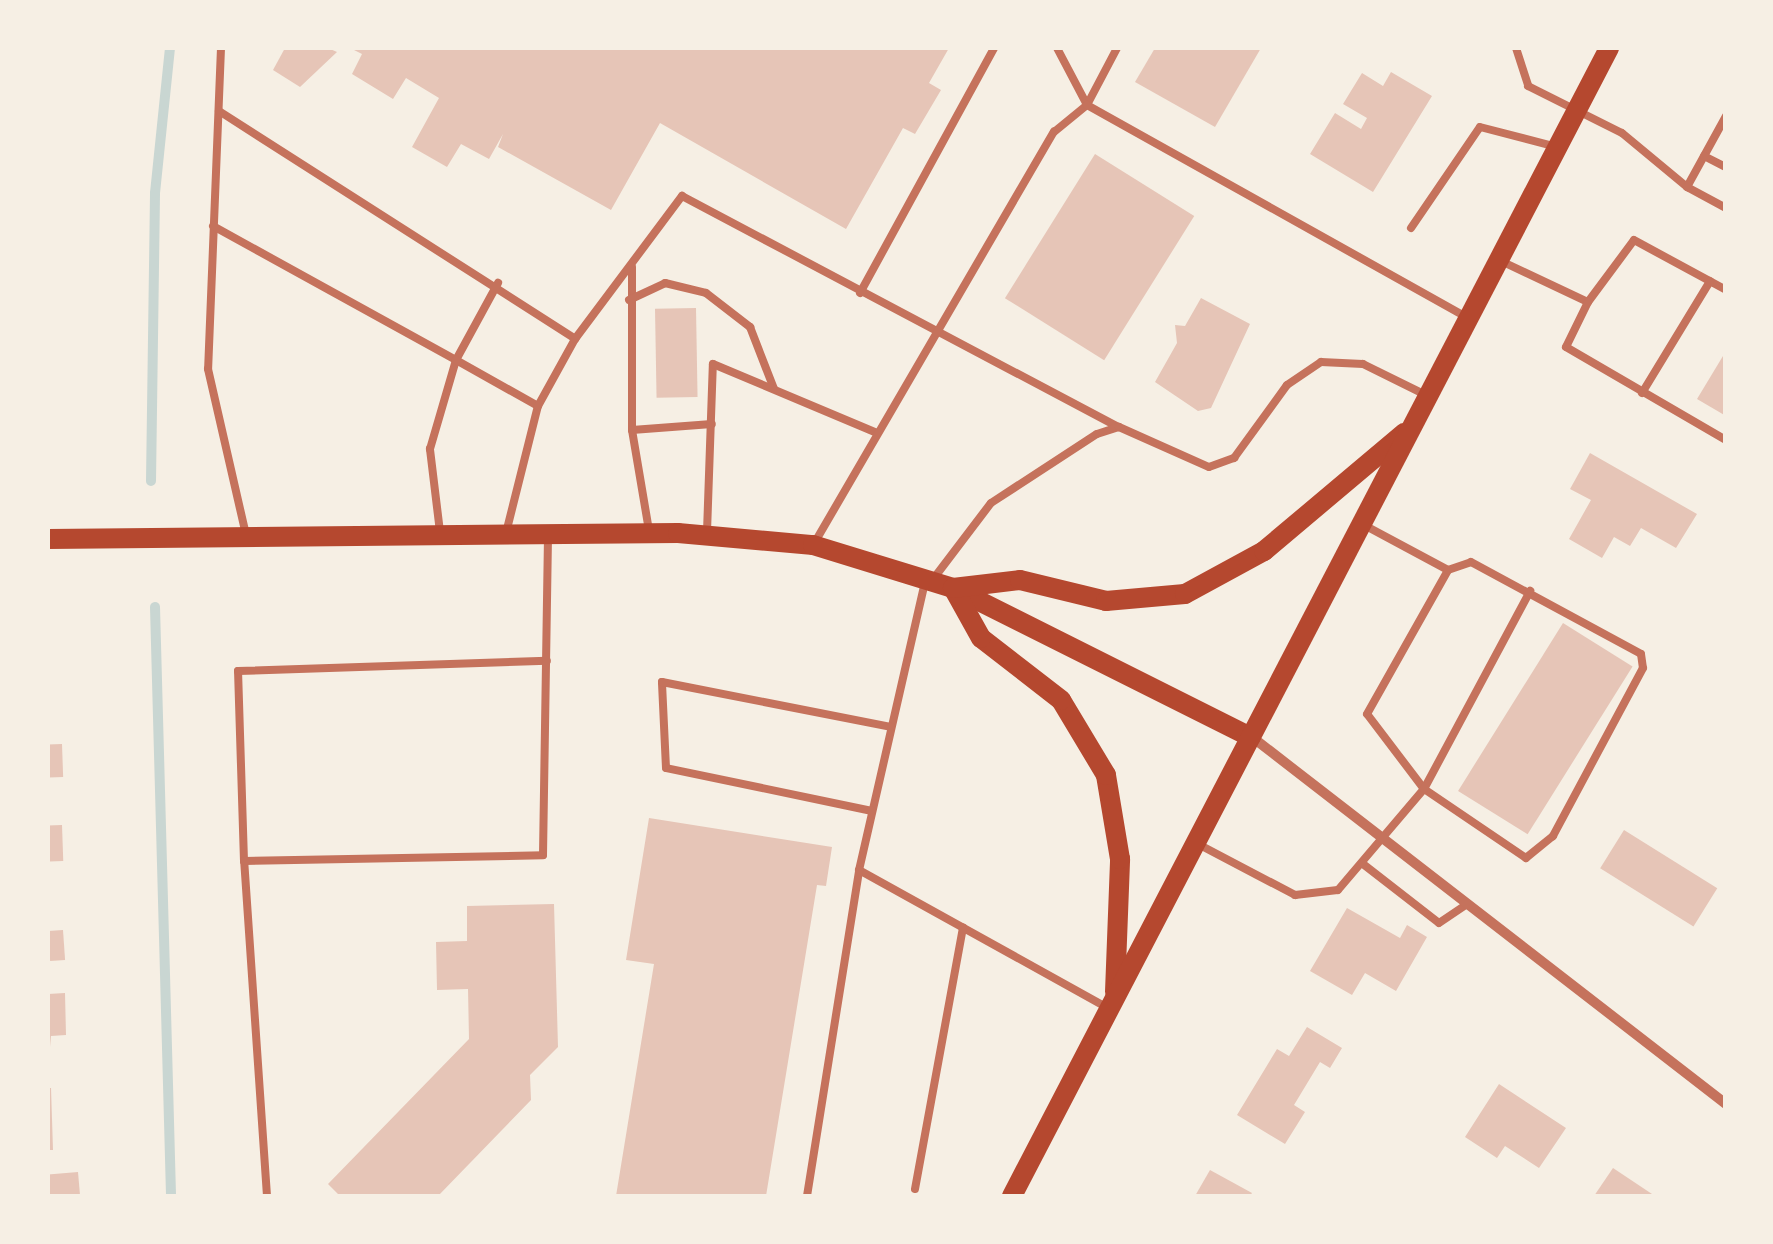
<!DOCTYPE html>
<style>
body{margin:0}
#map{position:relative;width:1773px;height:1244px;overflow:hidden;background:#f6efe4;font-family:"Space Grotesk",sans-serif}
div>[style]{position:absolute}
.stream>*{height:10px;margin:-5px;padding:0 5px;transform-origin:5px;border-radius:5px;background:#c9d6d2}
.building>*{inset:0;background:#e6c5b7;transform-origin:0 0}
.service>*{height:8px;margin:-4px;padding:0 4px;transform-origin:4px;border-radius:4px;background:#c5725c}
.minor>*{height:10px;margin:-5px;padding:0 5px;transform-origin:5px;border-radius:5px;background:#c5725c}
.secondary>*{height:20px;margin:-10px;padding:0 10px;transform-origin:10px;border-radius:10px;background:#b5482f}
span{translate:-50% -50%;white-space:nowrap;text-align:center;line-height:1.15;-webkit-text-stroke:8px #f6efe4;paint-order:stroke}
.frame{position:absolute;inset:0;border:50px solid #f6efe4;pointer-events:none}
</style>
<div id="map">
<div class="stream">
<div style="left:151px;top:481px;width:288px;rotate:-89.2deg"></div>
<div style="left:155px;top:193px;width:146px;rotate:-84.1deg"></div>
<div style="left:155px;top:607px;width:589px;rotate:88.44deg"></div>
</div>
<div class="building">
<div style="clip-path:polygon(285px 48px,328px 48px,337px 52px,300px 87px,273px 70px)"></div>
<div style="clip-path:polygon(350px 48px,949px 48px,929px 83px,941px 90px,915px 134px,903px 128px,846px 229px,660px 123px,611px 210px,498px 147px,503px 134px,489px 159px,461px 144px,447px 167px,412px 147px,439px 98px,406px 78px,393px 99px,352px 74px,362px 54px)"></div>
<div style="clip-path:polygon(1155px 48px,1261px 48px,1215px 127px,1135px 82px)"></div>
<div style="clip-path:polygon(1391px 72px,1432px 96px,1373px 192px,1310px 154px,1335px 113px,1361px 129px,1367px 118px,1343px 104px,1362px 73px,1383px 86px)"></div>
<div style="left:1095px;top:154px;width:117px;height:170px;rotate:32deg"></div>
<div style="clip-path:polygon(1201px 298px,1250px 324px,1211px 408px,1198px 411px,1155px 382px,1177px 343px,1175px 325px,1185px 326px)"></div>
<div style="left:696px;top:308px;width:89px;height:41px;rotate:89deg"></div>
<div style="clip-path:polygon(1726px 351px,1726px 416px,1697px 399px)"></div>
<div style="clip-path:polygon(1590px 453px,1697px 514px,1676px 548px,1641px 528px,1630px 546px,1614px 537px,1602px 558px,1569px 539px,1591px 500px,1570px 489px)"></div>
<div style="left:1563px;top:623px;width:82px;height:198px;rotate:32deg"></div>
<div style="left:62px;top:744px;width:33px;height:14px;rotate:88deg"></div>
<div style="clip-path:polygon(649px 818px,832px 847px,826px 886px,817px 885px,766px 1196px,616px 1196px,654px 964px,626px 960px)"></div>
<div style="left:62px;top:825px;width:36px;height:14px;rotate:88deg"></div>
<div style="left:1624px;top:830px;width:110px;height:45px;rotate:32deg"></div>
<div style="clip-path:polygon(554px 904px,558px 1047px,530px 1075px,531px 1100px,438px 1196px,340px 1196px,328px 1184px,469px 1039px,468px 989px,437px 990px,436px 942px,467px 941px,467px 906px)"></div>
<div style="clip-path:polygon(1347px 908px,1400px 938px,1407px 925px,1427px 937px,1396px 991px,1365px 973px,1352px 995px,1310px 971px)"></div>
<div style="left:63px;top:930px;width:30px;height:15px;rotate:86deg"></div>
<div style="clip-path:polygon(65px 993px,66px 1035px,51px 1036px,48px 1069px,48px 994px)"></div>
<div style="clip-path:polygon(1307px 1027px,1342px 1048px,1330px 1068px,1320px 1062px,1294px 1105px,1305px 1112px,1285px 1144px,1237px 1115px,1277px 1049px,1289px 1056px)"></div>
<div style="clip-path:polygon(1499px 1084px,1566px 1128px,1539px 1168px,1505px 1146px,1497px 1158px,1465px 1137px)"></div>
<div style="clip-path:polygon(48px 1088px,51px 1088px,53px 1150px,48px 1150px)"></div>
<div style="clip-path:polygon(1613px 1168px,1655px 1196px,1594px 1196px)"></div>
<div style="clip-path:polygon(1210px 1170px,1252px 1193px,1250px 1196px,1195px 1196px)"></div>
<div style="left:78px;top:1172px;width:24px;height:30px;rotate:85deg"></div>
</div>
<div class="service">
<div style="left:221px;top:48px;width:321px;rotate:92.3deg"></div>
<div style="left:208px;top:369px;width:170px;rotate:77.1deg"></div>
<div style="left:1057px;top:48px;width:64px;rotate:62.2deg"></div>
<div style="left:1516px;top:48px;width:40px;rotate:72deg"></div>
<div style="left:1528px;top:86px;width:105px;rotate:26.6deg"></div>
<div style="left:1622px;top:133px;width:85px;rotate:39.7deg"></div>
<div style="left:1687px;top:187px;width:81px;rotate:-61.2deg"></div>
<div style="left:1087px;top:105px;width:64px;rotate:-62.2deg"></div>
<div style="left:219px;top:111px;width:423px;rotate:32.6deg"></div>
<div style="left:1704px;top:156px;width:25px;rotate:27deg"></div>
<div style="left:1687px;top:187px;width:44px;rotate:28.3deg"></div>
<div style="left:213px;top:226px;width:277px;rotate:28.9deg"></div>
<div style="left:456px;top:360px;width:88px;rotate:-61.4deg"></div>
<div style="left:1411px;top:228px;width:122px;rotate:-55.7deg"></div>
<div style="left:1480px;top:127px;width:80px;rotate:14.6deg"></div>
<div style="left:1503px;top:262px;width:94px;rotate:25.2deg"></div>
<div style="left:1588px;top:302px;width:77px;rotate:-53.4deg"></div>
<div style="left:1634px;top:240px;width:105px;rotate:28.5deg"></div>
<div style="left:632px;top:267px;width:163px;rotate:90deg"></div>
<div style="left:632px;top:430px;width:102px;rotate:80.4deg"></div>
<div style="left:860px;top:293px;width:279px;rotate:-61.3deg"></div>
<div style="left:629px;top:300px;width:40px;rotate:-25deg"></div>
<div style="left:665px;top:283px;width:42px;rotate:13.7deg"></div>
<div style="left:706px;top:293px;width:56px;rotate:37.7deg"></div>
<div style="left:750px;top:327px;width:66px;rotate:68.8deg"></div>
<div style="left:1588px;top:302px;width:50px;rotate:116.1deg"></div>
<div style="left:1566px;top:347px;width:185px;rotate:30.2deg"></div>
<div style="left:1642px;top:393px;width:131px;rotate:-58.7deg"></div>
<div style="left:632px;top:430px;width:80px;rotate:-4.3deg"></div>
<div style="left:1364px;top:525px;width:95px;rotate:28.2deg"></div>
<div style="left:440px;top:532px;width:84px;rotate:-96.9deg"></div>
<div style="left:430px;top:449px;width:93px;rotate:-73.7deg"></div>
<div style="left:456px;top:360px;width:94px;rotate:29.3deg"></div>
<div style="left:707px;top:532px;width:168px;rotate:-88deg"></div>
<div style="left:713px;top:364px;width:178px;rotate:22.8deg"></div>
<div style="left:506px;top:533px;width:131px;rotate:-75.9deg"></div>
<div style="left:538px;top:406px;width:77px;rotate:-61.1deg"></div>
<div style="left:575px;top:339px;width:179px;rotate:-53.2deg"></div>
<div style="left:682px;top:196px;width:494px;rotate:27.9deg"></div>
<div style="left:815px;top:542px;width:475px;rotate:-59.8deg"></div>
<div style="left:1054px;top:132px;width:43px;rotate:-39.3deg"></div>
<div style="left:1087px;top:105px;width:436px;rotate:29.2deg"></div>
<div style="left:1471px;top:562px;width:193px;rotate:28.4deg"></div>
<div style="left:1641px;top:654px;width:14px;rotate:82deg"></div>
<div style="left:1643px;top:668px;width:191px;rotate:118.2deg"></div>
<div style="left:1553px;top:836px;width:35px;rotate:141deg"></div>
<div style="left:1526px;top:858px;width:123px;rotate:-145.9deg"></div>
<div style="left:1424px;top:789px;width:94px;rotate:-127.2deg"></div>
<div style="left:1367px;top:714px;width:165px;rotate:-60.6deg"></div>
<div style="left:1448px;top:570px;width:24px;rotate:-19deg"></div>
<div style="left:934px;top:578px;width:94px;rotate:-52.8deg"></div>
<div style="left:991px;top:503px;width:126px;rotate:-33.1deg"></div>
<div style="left:1097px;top:434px;width:23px;rotate:-18deg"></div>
<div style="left:1119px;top:427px;width:98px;rotate:24deg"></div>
<div style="left:1209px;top:467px;width:27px;rotate:-20deg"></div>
<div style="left:1234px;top:458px;width:90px;rotate:-54deg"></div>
<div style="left:1287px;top:385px;width:41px;rotate:-34.1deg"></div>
<div style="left:1321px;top:362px;width:42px;rotate:2.7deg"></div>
<div style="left:1363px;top:364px;width:72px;rotate:26.2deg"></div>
<div style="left:925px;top:582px;width:295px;rotate:102.9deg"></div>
<div style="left:859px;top:870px;width:285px;rotate:29deg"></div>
<div style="left:872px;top:811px;width:210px;rotate:-168.2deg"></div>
<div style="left:666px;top:768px;width:86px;rotate:-92.7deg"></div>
<div style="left:662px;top:682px;width:233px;rotate:11.1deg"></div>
<div style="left:1196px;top:843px;width:112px;rotate:27.7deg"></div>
<div style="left:1295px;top:895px;width:43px;rotate:-6.6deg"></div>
<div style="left:1338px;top:890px;width:133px;rotate:-49.6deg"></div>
<div style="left:1424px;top:789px;width:225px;rotate:-61.8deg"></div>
<div style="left:244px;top:861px;width:190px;rotate:-91.8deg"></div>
<div style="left:238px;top:671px;width:309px;rotate:-1.9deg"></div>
<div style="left:1363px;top:864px;width:96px;rotate:37.8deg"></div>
<div style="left:1439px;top:923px;width:34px;rotate:-34deg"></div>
<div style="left:915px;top:1189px;width:266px;rotate:-79.6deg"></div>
<div style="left:267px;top:1196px;width:336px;rotate:-93.9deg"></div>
<div style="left:244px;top:861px;width:299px;rotate:-1.1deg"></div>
<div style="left:543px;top:855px;width:317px;rotate:-89.1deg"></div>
<div style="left:807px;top:1196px;width:330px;rotate:-80.9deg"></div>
</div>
<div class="minor">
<div style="left:1252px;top:737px;width:599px;rotate:37.75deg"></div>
</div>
<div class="secondary">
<div style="left:48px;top:539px;width:630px;rotate:-0.55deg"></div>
<div style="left:678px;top:533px;width:136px;rotate:5.1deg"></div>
<div style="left:813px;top:545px;width:146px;rotate:17.1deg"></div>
<div style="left:953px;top:588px;width:333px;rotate:26.6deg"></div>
<div style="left:1115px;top:992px;width:133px;rotate:-87.8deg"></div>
<div style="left:1120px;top:859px;width:85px;rotate:-99.5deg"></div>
<div style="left:1106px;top:775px;width:87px;rotate:-121deg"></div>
<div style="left:1061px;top:700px;width:101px;rotate:-142.2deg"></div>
<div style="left:981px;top:638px;width:57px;rotate:-119.2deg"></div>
<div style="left:953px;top:588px;width:67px;rotate:-6.8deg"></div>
<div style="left:1020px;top:580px;width:89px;rotate:13.7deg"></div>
<div style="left:1106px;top:601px;width:79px;rotate:-5.1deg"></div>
<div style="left:1185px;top:594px;width:90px;rotate:-28.6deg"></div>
<div style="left:1264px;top:551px;width:183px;rotate:-40.1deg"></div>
<div style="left:1012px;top:1196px;width:1294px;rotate:-62.52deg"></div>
</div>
<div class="frame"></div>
</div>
